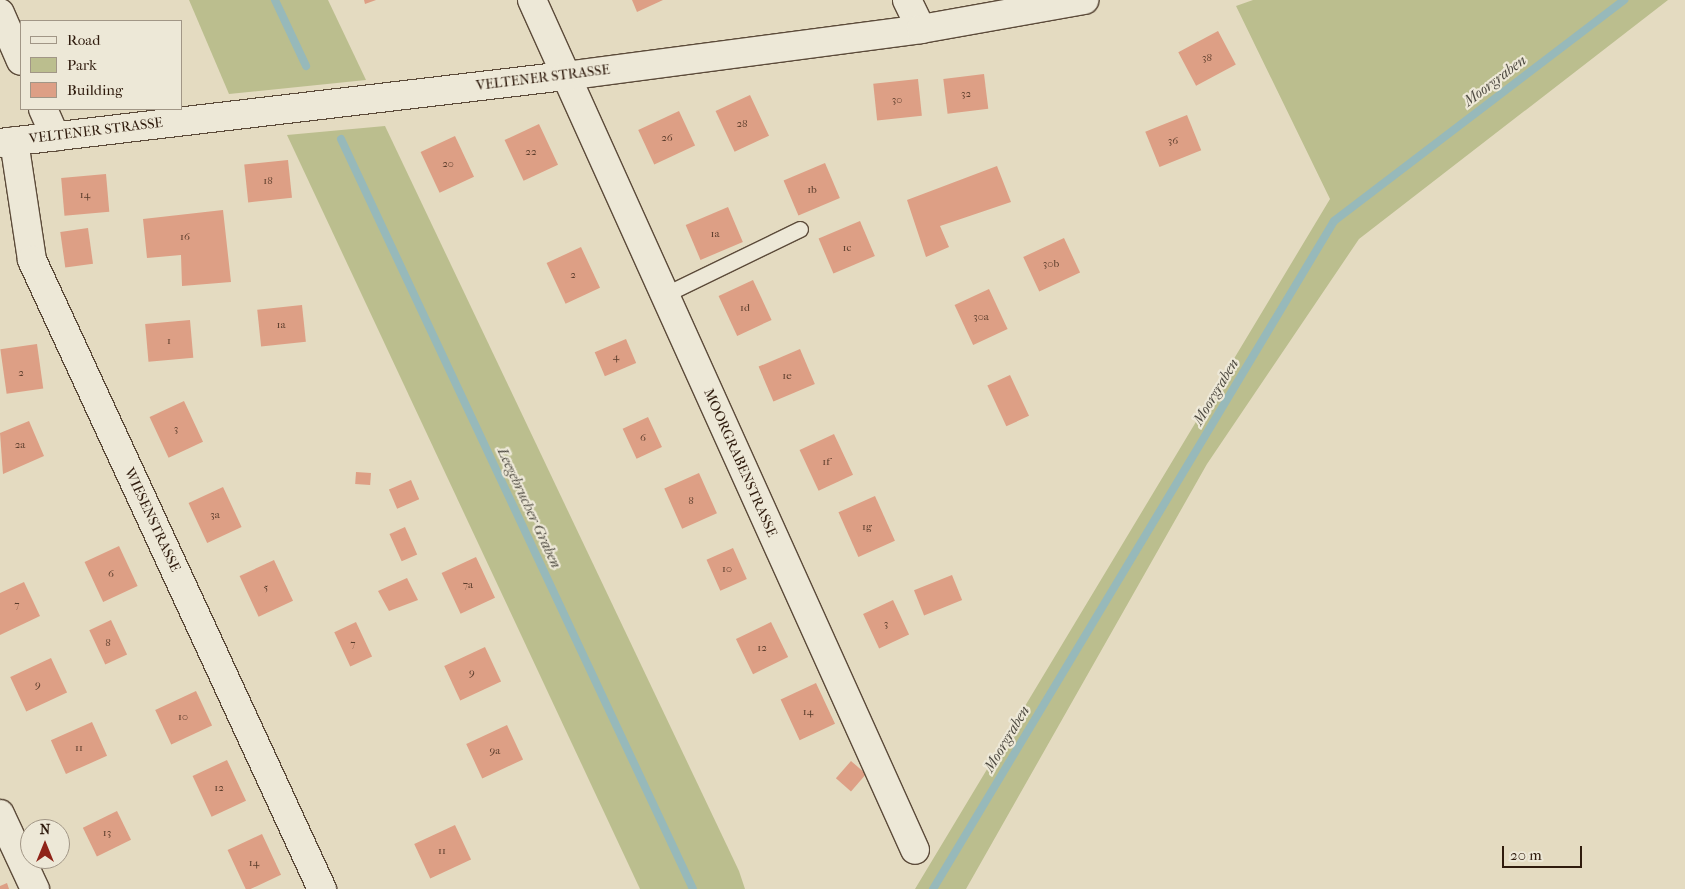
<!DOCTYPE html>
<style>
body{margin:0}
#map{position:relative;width:1685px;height:889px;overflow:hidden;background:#e4dbc1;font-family:"IM FELL French Canon",serif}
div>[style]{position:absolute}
.green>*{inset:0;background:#bbbe8e}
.stream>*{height:8px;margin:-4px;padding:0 4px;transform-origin:4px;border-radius:4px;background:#97b9ba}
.building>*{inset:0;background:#dd9f85;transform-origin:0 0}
.roads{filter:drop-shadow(1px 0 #5c4b3a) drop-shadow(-1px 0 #5c4b3a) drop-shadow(0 1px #5c4b3a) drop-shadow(0 -1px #5c4b3a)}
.lane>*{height:15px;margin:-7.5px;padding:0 7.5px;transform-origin:7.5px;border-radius:7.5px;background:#ede8d7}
.street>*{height:28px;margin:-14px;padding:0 14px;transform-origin:14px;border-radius:14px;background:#ede8d7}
span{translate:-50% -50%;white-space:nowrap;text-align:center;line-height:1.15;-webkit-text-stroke:4.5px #ede8d7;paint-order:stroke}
.number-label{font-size:11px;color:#5a3c2b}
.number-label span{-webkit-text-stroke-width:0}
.street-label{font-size:14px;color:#2f1b0d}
.water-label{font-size:15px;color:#4e4a41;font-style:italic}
.legend{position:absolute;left:20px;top:20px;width:162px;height:90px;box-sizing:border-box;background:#ede8d7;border:1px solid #a19686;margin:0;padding:6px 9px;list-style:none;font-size:15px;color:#2f1b0d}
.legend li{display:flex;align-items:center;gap:10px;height:25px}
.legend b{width:25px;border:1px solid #a19686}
.north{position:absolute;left:20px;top:819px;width:50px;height:50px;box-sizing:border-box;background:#ede8d7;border:1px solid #a19686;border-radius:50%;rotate:0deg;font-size:14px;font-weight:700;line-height:20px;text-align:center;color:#2f1b0d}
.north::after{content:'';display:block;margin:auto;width:18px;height:22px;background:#8f2418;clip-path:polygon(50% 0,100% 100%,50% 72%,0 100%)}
.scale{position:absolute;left:1502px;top:846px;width:80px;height:22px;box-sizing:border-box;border:2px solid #2f1b0d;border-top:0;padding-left:6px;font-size:15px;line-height:18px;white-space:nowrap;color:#2f1b0d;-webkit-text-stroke:4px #ede8d7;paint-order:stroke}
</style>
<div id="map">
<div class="green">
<div style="clip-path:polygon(189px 0,328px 0,366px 80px,229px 94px)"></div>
<div style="clip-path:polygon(1253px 0,1668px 0,1359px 239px,1207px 464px,966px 889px,915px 889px,1330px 199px,1236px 6px)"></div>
<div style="clip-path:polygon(385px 126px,739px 871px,745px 889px,640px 889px,287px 135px)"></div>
</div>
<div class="stream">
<div style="left:275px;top:0;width:73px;rotate:64.8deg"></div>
<div style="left:341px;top:139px;width:828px;rotate:64.86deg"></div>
<div style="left:933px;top:889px;width:779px;rotate:-59.02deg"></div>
<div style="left:1334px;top:221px;width:365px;rotate:-37.3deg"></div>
</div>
<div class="building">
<div style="clip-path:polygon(364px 0,376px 0,365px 4px)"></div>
<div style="clip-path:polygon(632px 0,663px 0,637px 12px)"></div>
<div style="left:1218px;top:31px;width:38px;height:45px;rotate:62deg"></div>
<div style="left:984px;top:74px;width:35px;height:41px;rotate:83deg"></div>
<div style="left:918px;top:79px;width:37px;height:45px;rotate:84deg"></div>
<div style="left:750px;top:95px;width:45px;height:38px;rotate:65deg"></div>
<div style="left:679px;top:111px;width:38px;height:45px;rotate:65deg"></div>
<div style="left:1187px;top:115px;width:38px;height:45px;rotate:68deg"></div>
<div style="left:539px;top:124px;width:45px;height:38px;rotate:65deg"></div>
<div style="left:455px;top:136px;width:45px;height:38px;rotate:65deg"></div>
<div style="left:288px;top:160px;width:38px;height:44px;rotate:84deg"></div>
<div style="left:825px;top:163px;width:38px;height:45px;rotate:67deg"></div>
<div style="clip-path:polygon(997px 166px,1011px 202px,940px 226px,949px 247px,926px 257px,907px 200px)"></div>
<div style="left:106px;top:174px;width:38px;height:45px;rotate:85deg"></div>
<div style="left:728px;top:207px;width:38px;height:46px;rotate:67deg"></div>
<div style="clip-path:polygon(223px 210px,231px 282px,182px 286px,181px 255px,147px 258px,143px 219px)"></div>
<div style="left:860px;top:221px;width:38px;height:45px;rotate:67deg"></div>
<div style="left:88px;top:228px;width:36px;height:28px;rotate:82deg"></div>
<div style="left:1064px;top:238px;width:38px;height:45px;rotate:65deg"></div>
<div style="left:581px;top:247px;width:45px;height:38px;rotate:65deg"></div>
<div style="left:753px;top:280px;width:44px;height:38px;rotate:65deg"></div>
<div style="left:989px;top:289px;width:44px;height:38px;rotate:65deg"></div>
<div style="left:302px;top:305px;width:37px;height:45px;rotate:84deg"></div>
<div style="left:190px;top:320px;width:38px;height:45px;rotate:85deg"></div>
<div style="left:626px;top:339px;width:26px;height:34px;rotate:67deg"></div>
<div style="left:37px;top:344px;width:45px;height:37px;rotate:82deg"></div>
<div style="left:800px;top:349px;width:38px;height:45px;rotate:67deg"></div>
<div style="left:1010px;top:375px;width:45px;height:25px;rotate:65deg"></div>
<div style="left:184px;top:401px;width:45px;height:38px;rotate:65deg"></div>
<div style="left:648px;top:417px;width:33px;height:28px;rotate:65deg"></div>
<div style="clip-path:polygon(29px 421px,44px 456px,3px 474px,0 433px)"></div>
<div style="left:834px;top:434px;width:45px;height:38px;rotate:65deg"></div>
<div style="left:356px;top:472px;width:15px;height:12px;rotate:4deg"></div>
<div style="left:699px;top:473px;width:44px;height:38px;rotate:66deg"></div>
<div style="left:411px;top:480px;width:21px;height:24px;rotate:67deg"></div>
<div style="left:223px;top:487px;width:44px;height:38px;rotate:65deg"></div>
<div style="left:875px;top:496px;width:49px;height:40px;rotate:66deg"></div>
<div style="left:405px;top:527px;width:30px;height:17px;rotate:66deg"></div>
<div style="left:119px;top:546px;width:44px;height:38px;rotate:65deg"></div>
<div style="left:733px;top:548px;width:34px;height:29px;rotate:66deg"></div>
<div style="left:476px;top:557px;width:45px;height:38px;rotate:65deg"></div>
<div style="left:274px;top:560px;width:45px;height:38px;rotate:65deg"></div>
<div style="left:952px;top:575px;width:27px;height:41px;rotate:68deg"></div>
<div style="clip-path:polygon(407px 578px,418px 600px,389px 611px,378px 591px)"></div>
<div style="clip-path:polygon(24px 582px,40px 616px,0 635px,0 593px)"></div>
<div style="left:893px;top:600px;width:38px;height:33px;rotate:65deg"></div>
<div style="left:111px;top:620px;width:38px;height:24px;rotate:65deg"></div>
<div style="left:356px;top:622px;width:38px;height:24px;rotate:65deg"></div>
<div style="left:771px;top:622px;width:39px;height:39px;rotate:64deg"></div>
<div style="left:485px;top:647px;width:38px;height:45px;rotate:65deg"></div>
<div style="left:51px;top:658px;width:38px;height:45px;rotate:65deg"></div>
<div style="left:816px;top:683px;width:45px;height:39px;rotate:65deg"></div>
<div style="left:196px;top:691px;width:38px;height:45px;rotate:65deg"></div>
<div style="left:92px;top:722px;width:37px;height:45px;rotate:66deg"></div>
<div style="left:507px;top:725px;width:38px;height:45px;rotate:65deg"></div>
<div style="left:227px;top:760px;width:45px;height:38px;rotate:65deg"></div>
<div style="left:851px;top:761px;width:20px;height:23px;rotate:41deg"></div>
<div style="left:117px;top:811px;width:32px;height:38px;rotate:64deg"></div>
<div style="left:455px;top:825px;width:38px;height:45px;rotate:65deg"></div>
<div style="left:262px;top:834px;width:45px;height:38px;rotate:65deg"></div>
<div style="clip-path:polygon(7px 883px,9px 889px,0 889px,0 886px)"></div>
</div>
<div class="roads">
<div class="lane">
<div style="left:664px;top:295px;width:151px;rotate:-25.9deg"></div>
</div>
<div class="street">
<div style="left:532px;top:0;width:932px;rotate:65.74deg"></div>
<div style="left:907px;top:0;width:32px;rotate:64deg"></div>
<div style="left:0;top:13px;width:52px;rotate:66.4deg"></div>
<div style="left:43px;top:109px;width:30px;rotate:66deg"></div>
<div style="left:14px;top:141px;width:120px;rotate:81.4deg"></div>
<div style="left:32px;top:260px;width:693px;rotate:65.25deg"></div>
<div style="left:0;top:143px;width:569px;rotate:-6.76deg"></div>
<div style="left:565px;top:76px;width:359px;rotate:-7.5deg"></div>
<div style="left:921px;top:29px;width:166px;rotate:-10.1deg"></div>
<div style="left:0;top:814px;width:83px;rotate:65deg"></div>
</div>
</div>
<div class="number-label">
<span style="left:1207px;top:58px">38</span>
<span style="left:966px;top:94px">32</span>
<span style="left:897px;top:100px">30</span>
<span style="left:742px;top:124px">28</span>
<span style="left:667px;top:138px">26</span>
<span style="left:1173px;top:141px">36</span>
<span style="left:531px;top:152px">22</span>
<span style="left:448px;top:164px">20</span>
<span style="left:268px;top:181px">18</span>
<span style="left:812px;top:190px">1b</span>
<span style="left:85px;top:195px">14</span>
<span style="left:715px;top:234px">1a</span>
<span style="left:185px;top:237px">16</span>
<span style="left:847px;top:248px">1c</span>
<span style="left:1051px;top:264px">30b</span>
<span style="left:573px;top:275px">2</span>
<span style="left:745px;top:308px">1d</span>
<span style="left:981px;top:317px">30a</span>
<span style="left:281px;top:325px">1a</span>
<span style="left:169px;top:341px">1</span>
<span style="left:616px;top:357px">4</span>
<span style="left:21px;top:373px">2</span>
<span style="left:787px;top:376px">1e</span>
<span style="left:176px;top:429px">3</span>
<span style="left:643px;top:438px">6</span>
<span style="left:20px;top:445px">2a</span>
<span style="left:826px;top:462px">1f</span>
<span style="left:691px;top:501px">8</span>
<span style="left:215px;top:515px">3a</span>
<span style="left:867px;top:527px">1g</span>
<span style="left:727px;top:569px">10</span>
<span style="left:111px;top:574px">6</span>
<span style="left:468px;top:585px">7a</span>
<span style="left:266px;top:588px">5</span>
<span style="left:17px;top:605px">7</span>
<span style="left:886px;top:624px">3</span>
<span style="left:108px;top:643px">8</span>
<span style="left:353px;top:644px">7</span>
<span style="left:762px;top:648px">12</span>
<span style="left:472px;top:673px">9</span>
<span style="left:38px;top:685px">9</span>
<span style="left:808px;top:712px">14</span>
<span style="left:183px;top:717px">10</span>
<span style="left:79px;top:748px">11</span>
<span style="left:495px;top:751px">9a</span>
<span style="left:219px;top:788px">12</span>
<span style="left:107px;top:833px">13</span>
<span style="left:442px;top:851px">11</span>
<span style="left:254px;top:863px">14</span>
</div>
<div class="street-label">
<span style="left:543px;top:78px;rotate:-7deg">VELTENER STRASSE</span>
<span style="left:96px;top:131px;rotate:-7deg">VELTENER STRASSE</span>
<span style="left:740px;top:463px;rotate:66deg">MOORGRABENSTRASSE</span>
<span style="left:152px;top:520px;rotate:65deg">WIESENSTRASSE</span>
</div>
<div class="water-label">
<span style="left:1495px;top:81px;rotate:-37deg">Moorgraben</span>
<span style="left:1216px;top:392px;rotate:-59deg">Moorgraben</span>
<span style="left:529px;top:508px;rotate:65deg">Leegebrucher Graben</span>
<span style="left:1007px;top:739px;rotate:-59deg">Moorgraben</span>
</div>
<ul class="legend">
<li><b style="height:6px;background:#ede8d7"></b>Road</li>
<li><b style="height:14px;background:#bbbe8e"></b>Park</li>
<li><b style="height:14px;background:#dd9f85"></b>Building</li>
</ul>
<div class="north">N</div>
<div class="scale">20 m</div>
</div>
